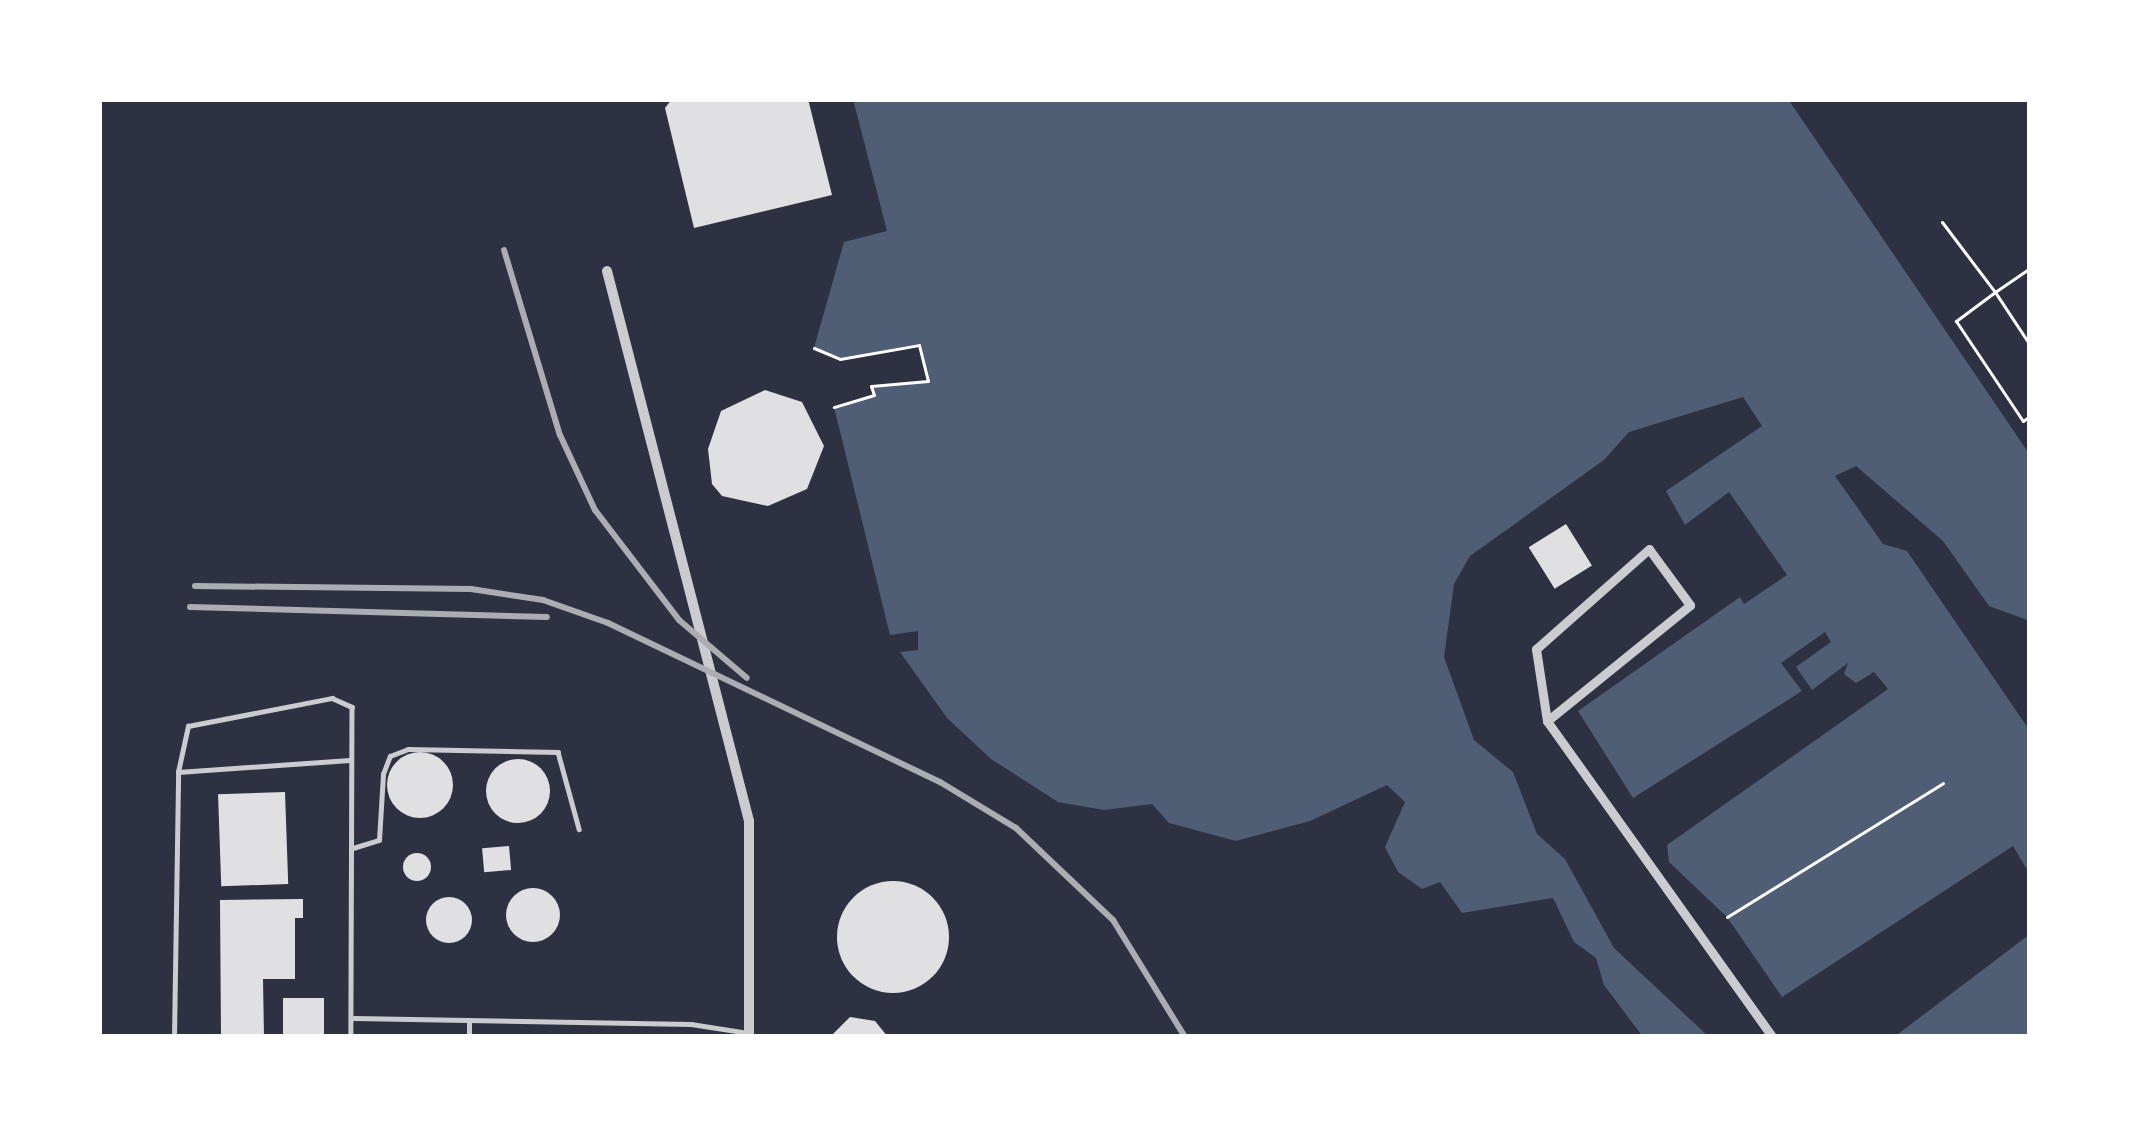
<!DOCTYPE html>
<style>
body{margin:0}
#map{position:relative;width:2129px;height:1136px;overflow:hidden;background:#2d3142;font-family:"Fira Sans Condensed",sans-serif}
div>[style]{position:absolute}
.water>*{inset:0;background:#4f5d75}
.building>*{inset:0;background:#e0e0e3;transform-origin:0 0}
.round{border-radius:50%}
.path>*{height:3px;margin:-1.5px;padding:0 1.5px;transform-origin:1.5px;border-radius:1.5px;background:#fff}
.service>*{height:4.5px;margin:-2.25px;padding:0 2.25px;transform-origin:2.25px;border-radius:2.25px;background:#caccd0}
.minor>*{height:9px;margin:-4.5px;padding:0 4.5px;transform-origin:4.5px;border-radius:4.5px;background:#caccd0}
.tertiary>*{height:10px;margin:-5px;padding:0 5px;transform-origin:5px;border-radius:5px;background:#caccd0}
.rail>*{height:6px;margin:-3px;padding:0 3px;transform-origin:3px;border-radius:3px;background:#abadb3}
span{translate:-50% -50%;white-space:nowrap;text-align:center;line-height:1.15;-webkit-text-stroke:10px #fff;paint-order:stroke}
.frame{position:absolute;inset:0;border:102px solid #fff;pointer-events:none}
</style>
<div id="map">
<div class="water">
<div style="clip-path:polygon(853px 99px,1788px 99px,2030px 455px,2030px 621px,1989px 606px,1943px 541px,1856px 466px,1835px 476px,1883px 544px,1907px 551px,2030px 731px,2030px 875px,2013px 846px,1782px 997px,1727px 917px,1669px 862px,1667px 845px,1888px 689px,1874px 672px,1856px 683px,1844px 674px,1848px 663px,1812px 690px,1796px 667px,1831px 642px,1825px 632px,1781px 663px,1802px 691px,1633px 798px,1578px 711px,1740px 597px,1744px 604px,1787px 575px,1729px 492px,1685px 525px,1666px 491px,1762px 426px,1743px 397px,1629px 432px,1604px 460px,1470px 556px,1454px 584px,1444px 657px,1474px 740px,1513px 772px,1537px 834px,1565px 859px,1614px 948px,1709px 1037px,1643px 1037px,1604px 985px,1596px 958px,1574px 942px,1553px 898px,1462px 913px,1440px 882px,1422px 889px,1398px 872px,1385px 847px,1405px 802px,1387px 785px,1310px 821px,1236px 841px,1169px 823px,1152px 804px,1104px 810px,1058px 802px,991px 759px,947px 718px,900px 652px,918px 650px,918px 631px,890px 635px,834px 407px,873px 395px,871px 386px,927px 381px,919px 345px,840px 359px,814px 348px,844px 242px,887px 231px)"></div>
<div style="clip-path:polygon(2030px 934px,2030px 1037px,1894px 1037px)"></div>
</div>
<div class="building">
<div style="clip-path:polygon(672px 99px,808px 99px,832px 195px,694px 228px,665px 108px)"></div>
<div style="clip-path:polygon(765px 390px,802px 402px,824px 446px,807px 489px,768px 506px,722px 496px,712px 484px,708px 449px,721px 411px)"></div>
<div style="left:1566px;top:524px;width:49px;height:44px;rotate:58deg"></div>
<div class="round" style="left:387px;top:752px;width:66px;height:66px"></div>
<div class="round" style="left:486px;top:759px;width:64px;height:64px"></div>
<div style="left:285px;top:792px;width:92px;height:67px;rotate:88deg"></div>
<div style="left:509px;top:846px;width:24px;height:27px;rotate:85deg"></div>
<div class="round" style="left:403px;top:853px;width:28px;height:28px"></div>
<div class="round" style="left:837px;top:881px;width:112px;height:112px"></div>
<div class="round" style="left:506px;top:888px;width:54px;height:54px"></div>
<div class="round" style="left:426px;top:897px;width:46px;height:46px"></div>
<div style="clip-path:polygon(303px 899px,303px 918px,295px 918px,295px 979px,263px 979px,264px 1037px,221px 1037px,220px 900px)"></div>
<div style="left:283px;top:998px;width:41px;height:39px"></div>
<div style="clip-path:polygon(850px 1017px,875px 1021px,888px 1037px,830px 1037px)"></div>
</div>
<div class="path">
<div style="left:1942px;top:222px;width:88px;rotate:52.9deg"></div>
<div style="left:1995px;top:292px;width:42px;rotate:-34.4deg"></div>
<div style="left:2030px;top:345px;width:64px;rotate:-123.4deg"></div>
<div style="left:1995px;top:292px;width:49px;rotate:143.4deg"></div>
<div style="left:1956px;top:321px;width:120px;rotate:56.2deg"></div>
<div style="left:2023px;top:421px;width:9px;rotate:-36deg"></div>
<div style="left:814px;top:348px;width:28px;rotate:23deg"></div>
<div style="left:840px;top:359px;width:80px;rotate:-10deg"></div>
<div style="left:919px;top:345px;width:37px;rotate:76deg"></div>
<div style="left:928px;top:381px;width:57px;rotate:175deg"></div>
<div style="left:871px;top:386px;width:9px;rotate:72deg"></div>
<div style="left:874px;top:395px;width:42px;rotate:163.3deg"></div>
<div style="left:1727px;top:917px;width:254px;rotate:-31.8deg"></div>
</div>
<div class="service">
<div style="left:178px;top:772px;width:172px;rotate:-4deg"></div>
<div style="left:353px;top:848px;width:27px;rotate:-17deg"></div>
<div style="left:379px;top:840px;width:66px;rotate:-86.5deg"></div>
<div style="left:383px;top:774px;width:19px;rotate:-69deg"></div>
<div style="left:390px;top:756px;width:19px;rotate:-21deg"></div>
<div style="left:408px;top:749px;width:150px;rotate:1.1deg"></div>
<div style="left:558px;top:752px;width:80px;rotate:74.7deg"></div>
<div style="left:354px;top:1018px;width:337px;rotate:1deg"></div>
<div style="left:691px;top:1024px;width:59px;rotate:8.8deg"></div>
<div style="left:174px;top:1037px;width:265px;rotate:-89.1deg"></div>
<div style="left:178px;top:772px;width:47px;rotate:-77.7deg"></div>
<div style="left:188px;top:726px;width:147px;rotate:-11deg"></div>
<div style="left:332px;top:698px;width:22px;rotate:24deg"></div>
<div style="left:352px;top:707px;width:330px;rotate:90.2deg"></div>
<div style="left:469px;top:1037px;width:15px;rotate:-90deg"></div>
</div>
<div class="minor">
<div style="left:1547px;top:721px;width:184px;rotate:-39deg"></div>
<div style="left:1690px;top:605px;width:69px;rotate:-126.2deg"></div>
<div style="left:1649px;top:549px;width:151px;rotate:138.5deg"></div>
<div style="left:1536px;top:649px;width:73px;rotate:81.3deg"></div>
<div style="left:1547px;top:721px;width:388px;rotate:54.5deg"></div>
</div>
<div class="tertiary">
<div style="left:607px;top:271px;width:568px;rotate:75.52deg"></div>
<div style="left:749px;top:821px;width:216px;rotate:90deg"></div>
</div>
<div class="rail">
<div style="left:504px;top:250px;width:193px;rotate:73.2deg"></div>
<div style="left:560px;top:435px;width:83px;rotate:65deg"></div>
<div style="left:595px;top:510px;width:138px;rotate:52.6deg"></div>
<div style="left:679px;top:620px;width:89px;rotate:40.5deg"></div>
<div style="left:195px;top:586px;width:276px;rotate:0.6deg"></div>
<div style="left:471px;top:589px;width:73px;rotate:8.7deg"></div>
<div style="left:543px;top:600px;width:69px;rotate:19.5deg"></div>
<div style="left:608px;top:623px;width:368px;rotate:25.6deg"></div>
<div style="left:940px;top:782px;width:89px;rotate:31.2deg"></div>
<div style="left:1016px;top:828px;width:134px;rotate:43.5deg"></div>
<div style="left:1113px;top:920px;width:137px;rotate:58.4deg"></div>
<div style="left:190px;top:607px;width:357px;rotate:1.6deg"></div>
</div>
<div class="frame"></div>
</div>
